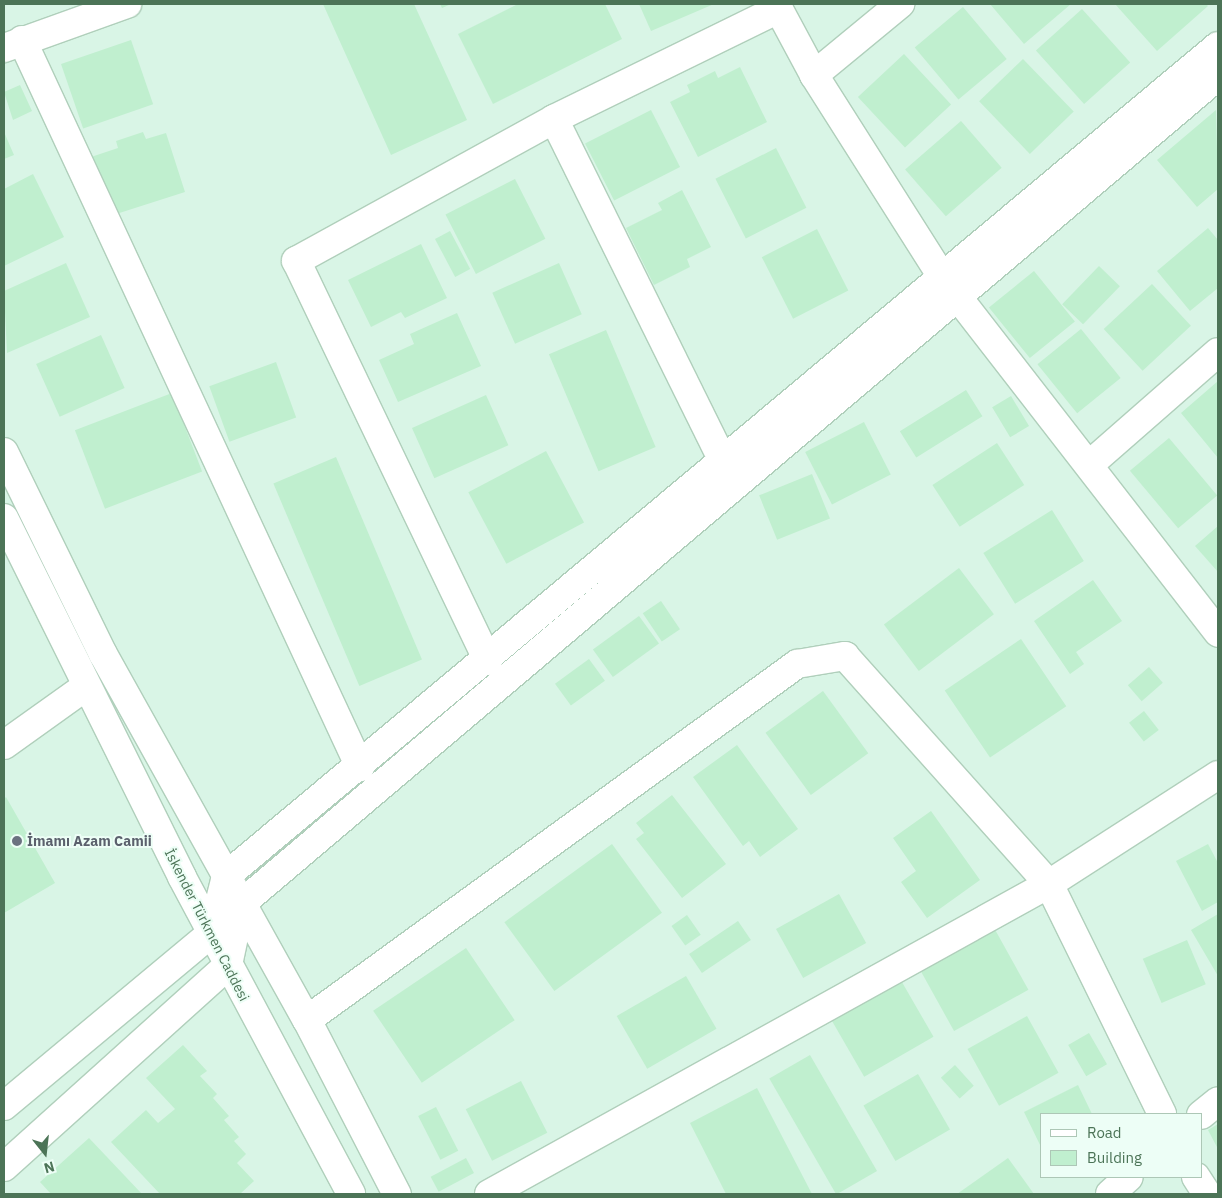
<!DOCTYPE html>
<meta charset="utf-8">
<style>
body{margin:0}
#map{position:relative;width:1222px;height:1198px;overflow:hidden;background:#e7fbf2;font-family:"IBM Plex Sans",sans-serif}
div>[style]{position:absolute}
.residential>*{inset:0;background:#d9f5e6}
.building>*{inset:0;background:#c0efcf;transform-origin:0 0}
.roads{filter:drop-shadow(1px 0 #b0cfbb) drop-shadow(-1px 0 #b0cfbb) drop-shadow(0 1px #b0cfbb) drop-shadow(0 -1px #b0cfbb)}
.minor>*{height:28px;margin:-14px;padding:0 14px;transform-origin:14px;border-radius:14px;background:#fff}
.tertiary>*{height:28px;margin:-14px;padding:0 14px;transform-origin:14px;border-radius:14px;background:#fff}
.secondary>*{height:28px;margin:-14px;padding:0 14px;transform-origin:14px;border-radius:14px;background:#fff}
.dots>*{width:14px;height:14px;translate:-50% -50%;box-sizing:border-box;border:2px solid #edfef6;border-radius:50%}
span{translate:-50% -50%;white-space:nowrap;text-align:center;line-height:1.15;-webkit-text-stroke:4px #edfef6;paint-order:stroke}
.worship-label{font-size:14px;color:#5b616d;font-weight:700}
.left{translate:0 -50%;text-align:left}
.street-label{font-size:14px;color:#4c7457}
.frame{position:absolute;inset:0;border:5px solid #4c7457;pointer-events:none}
.legend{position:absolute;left:1040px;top:1113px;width:162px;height:65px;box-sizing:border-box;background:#edfef6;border:1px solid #adc7b6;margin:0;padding:6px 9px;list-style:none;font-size:15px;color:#4c7457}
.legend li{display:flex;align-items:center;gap:10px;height:25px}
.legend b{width:25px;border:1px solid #adc7b6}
.north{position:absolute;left:20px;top:1128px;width:50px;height:50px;-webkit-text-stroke:4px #edfef6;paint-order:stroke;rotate:164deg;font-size:14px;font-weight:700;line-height:20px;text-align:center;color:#4c7457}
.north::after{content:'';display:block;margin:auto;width:18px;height:22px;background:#4c7457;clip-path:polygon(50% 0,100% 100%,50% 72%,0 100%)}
</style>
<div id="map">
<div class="residential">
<div style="clip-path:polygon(evenodd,4px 4px,1218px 4px,1218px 1194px,4px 1194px,4px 4px,1041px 1114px,1201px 1114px,1201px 1177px,1041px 1177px,1041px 1114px)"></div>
</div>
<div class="building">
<div style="clip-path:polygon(323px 4px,414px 4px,467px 120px,391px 155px)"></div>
<div style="clip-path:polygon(440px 4px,451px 4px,442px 8px)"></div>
<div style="clip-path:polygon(518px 4px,605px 4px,622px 39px,493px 104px,458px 34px)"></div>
<div style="clip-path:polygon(639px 4px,714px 4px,651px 31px)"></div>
<div style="clip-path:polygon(990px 4px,1071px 4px,1024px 44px)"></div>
<div style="clip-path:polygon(1115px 4px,1206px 4px,1208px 6px,1157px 51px)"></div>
<div style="left:963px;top:7px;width:68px;height:63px;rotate:50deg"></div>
<div style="left:1082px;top:9px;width:72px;height:62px;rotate:48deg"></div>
<div style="left:131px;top:40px;width:68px;height:74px;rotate:71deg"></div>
<div style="left:904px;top:54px;width:69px;height:63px;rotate:47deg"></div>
<div style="left:1023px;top:59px;width:73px;height:61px;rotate:46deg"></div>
<div style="clip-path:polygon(740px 67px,767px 122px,698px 157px,670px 102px,690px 92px,687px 85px,715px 71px,718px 78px)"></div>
<div style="clip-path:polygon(20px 85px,32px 111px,13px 120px,4px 92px)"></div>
<div style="left:651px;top:110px;width:64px;height:74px;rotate:63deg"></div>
<div style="clip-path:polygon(1216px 110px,1218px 189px,1197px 207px,1157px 160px)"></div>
<div style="left:961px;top:121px;width:62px;height:74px;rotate:49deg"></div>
<div style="clip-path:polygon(4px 132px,14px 155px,4px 159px)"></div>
<div style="clip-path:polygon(143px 132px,146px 139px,166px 133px,185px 192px,110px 216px,91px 157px,118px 148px,116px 141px)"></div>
<div style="left:776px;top:148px;width:67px;height:68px;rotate:63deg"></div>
<div style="clip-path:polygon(33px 174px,64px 237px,4px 266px,4px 189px)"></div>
<div style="left:515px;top:179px;width:67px;height:78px;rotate:63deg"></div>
<div style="clip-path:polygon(682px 190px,711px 247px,687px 259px,690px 267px,654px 285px,626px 228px,662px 210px,658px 203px)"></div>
<div style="clip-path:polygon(1208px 228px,1218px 240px,1218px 288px,1190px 311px,1157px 271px)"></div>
<div style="left:817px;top:229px;width:69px;height:62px;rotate:63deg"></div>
<div style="left:450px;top:231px;width:43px;height:17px;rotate:62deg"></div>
<div style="clip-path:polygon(421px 244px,447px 298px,405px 318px,401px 312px,371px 327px,348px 280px)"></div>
<div style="clip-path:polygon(66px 263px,90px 317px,7px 353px,4px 291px)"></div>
<div style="left:559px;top:263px;width:56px;height:73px;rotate:66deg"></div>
<div style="left:1099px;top:266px;width:29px;height:53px;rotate:44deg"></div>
<div style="left:1034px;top:271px;width:65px;height:58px;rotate:51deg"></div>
<div style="left:1152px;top:284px;width:57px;height:66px;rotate:47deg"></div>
<div style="clip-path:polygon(457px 313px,481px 366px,398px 402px,379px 360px,414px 344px,410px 334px)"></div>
<div style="left:1081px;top:329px;width:63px;height:56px;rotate:51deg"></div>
<div style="left:606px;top:330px;width:127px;height:62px;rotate:67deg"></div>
<div style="left:101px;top:335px;width:58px;height:71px;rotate:66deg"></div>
<div style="left:276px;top:362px;width:59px;height:71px;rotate:70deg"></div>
<div style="clip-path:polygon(1218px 381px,1218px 458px,1181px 413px)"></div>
<div style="left:966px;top:390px;width:31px;height:78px;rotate:58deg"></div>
<div style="left:172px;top:393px;width:84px;height:104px;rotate:69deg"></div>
<div style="left:486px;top:395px;width:55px;height:81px;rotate:66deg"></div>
<div style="left:1011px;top:396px;width:35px;height:22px;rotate:59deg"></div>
<div style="left:864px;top:422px;width:59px;height:66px;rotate:63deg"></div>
<div style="left:1169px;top:438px;width:75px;height:51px;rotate:50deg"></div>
<div style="left:997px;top:443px;width:50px;height:77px;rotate:57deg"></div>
<div style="left:546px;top:451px;width:81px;height:88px;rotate:62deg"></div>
<div style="left:336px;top:457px;width:220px;height:68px;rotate:67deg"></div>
<div style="left:812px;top:474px;width:48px;height:57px;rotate:68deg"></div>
<div style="left:1052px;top:510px;width:60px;height:81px;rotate:58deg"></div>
<div style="clip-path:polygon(1218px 526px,1218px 572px,1195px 546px)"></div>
<div style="left:959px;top:568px;width:58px;height:94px;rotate:53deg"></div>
<div style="clip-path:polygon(1093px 580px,1122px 621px,1076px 652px,1084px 664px,1070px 674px,1034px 621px)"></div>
<div style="left:661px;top:601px;width:34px;height:22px;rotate:56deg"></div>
<div style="left:639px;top:616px;width:34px;height:57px;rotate:54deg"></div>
<div style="left:1021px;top:639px;width:81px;height:92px;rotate:56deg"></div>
<div style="left:589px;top:659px;width:27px;height:42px;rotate:54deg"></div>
<div style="left:1149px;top:667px;width:21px;height:28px;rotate:49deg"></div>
<div style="left:823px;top:691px;width:77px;height:71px;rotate:54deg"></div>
<div style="left:1144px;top:711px;width:24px;height:19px;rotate:52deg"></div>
<div style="clip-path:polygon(737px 745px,798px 829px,760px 857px,749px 841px,743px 846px,693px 777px)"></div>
<div style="clip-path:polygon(672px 795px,726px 864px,682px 898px,636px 839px,644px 833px,636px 823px)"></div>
<div style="clip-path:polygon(6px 797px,55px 883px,4px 913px,4px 799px)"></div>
<div style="clip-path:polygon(931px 811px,980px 880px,927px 918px,901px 882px,916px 871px,893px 838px)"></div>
<div style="left:612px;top:844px;width:85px;height:133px;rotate:54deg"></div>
<div style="clip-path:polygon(1208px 844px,1218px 863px,1218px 902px,1202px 911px,1176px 861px)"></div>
<div style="left:839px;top:894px;width:56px;height:72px;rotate:61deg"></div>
<div style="clip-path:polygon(1218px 914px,1218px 976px,1191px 930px)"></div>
<div style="left:687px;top:915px;width:24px;height:19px;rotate:55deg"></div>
<div style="left:738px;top:921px;width:23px;height:59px;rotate:56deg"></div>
<div style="left:993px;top:926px;width:73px;height:85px;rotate:61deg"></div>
<div style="left:1187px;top:940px;width:48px;height:48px;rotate:67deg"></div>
<div style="left:466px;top:948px;width:87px;height:112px;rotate:56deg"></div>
<div style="left:686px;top:976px;width:61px;height:80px;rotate:60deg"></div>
<div style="left:899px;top:977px;width:69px;height:80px;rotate:60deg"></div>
<div style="left:1027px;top:1016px;width:65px;height:68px;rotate:61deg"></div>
<div style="left:1089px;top:1033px;width:36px;height:24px;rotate:60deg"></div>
<div style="clip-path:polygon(183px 1045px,207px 1071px,200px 1076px,217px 1094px,213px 1098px,229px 1116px,224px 1120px,239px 1137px,234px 1141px,246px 1154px,237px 1163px,254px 1181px,240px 1194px,160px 1194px,111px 1142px,146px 1110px,158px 1123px,175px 1109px,146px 1078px)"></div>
<div style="left:810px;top:1055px;width:134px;height:47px;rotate:60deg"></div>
<div style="left:955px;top:1065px;width:28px;height:19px;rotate:48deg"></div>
<div style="left:918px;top:1074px;width:64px;height:63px;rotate:60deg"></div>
<div style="left:521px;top:1081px;width:58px;height:62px;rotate:63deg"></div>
<div style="clip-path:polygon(1078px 1085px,1092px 1114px,1041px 1114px,1041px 1147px,1024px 1112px)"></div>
<div style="clip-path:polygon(757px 1088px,812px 1194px,726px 1194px,690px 1123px)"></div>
<div style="left:436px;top:1107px;width:49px;height:20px;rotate:63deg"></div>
<div style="clip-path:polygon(1218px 1124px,1218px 1149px,1208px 1130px)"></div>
<div style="clip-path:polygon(89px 1138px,142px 1194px,51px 1194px,40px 1182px)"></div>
<div style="left:466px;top:1158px;width:17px;height:40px;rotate:62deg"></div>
<div style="clip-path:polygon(1008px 1158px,1034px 1194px,957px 1194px)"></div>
</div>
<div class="roads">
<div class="minor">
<div style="left:776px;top:4px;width:81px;rotate:61.8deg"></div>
<div style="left:814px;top:75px;width:241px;rotate:57.6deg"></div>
<div style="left:943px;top:278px;width:449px;rotate:52.2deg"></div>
<div style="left:22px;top:40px;width:802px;rotate:65.07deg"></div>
<div style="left:4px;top:48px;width:131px;rotate:-19.7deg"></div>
<div style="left:814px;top:75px;width:112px;rotate:-39.5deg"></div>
<div style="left:554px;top:119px;width:384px;rotate:63.7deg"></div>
<div style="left:1089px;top:465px;width:171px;rotate:-41.2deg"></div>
<div style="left:488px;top:661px;width:444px;rotate:-115.6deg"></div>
<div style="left:296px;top:261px;width:294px;rotate:-28.8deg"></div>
<div style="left:554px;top:119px;width:250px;rotate:-26.1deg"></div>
<div style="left:4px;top:745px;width:100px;rotate:-35.6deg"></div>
<div style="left:307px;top:1020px;width:606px;rotate:-36deg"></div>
<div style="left:797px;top:664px;width:49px;rotate:-9.5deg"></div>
<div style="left:845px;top:656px;width:306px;rotate:48.2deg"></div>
<div style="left:1049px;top:884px;width:256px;rotate:63.8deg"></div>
<div style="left:1201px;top:1115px;width:22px;rotate:-39deg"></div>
<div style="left:1196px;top:1177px;width:20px;rotate:57deg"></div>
<div style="left:489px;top:1194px;width:640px;rotate:-28.97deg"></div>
<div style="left:1049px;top:884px;width:201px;rotate:-32.8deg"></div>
<div style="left:1110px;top:1194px;width:25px;rotate:-42deg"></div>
</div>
<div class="tertiary">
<div style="left:212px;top:933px;width:59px;rotate:-76.2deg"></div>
<div style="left:226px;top:876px;width:1293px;rotate:-39.92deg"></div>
<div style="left:228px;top:965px;width:62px;rotate:-78deg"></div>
<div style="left:241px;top:904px;width:1281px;rotate:-40.28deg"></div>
</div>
<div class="secondary">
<div style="left:4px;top:452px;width:225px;rotate:63.9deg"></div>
<div style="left:103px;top:654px;width:419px;rotate:60.9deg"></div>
<div style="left:307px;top:1020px;width:196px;rotate:62.7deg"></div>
<div style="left:4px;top:518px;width:401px;rotate:63.6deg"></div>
<div style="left:182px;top:877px;width:359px;rotate:61.9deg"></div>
<div style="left:4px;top:1106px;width:271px;rotate:-39.8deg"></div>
<div style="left:4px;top:1167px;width:302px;rotate:-42deg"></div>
</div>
</div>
<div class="dots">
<div style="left:17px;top:841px;background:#6b7280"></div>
</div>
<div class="worship-label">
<span class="left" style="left:27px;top:841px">İmamı Azam Camii</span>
</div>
<div class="street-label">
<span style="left:207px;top:925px;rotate:63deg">İskender Türkmen Caddesi</span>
</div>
<div class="frame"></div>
<ul class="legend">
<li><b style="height:6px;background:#fff"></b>Road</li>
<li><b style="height:14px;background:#c0efcf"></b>Building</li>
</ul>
<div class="north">N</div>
</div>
